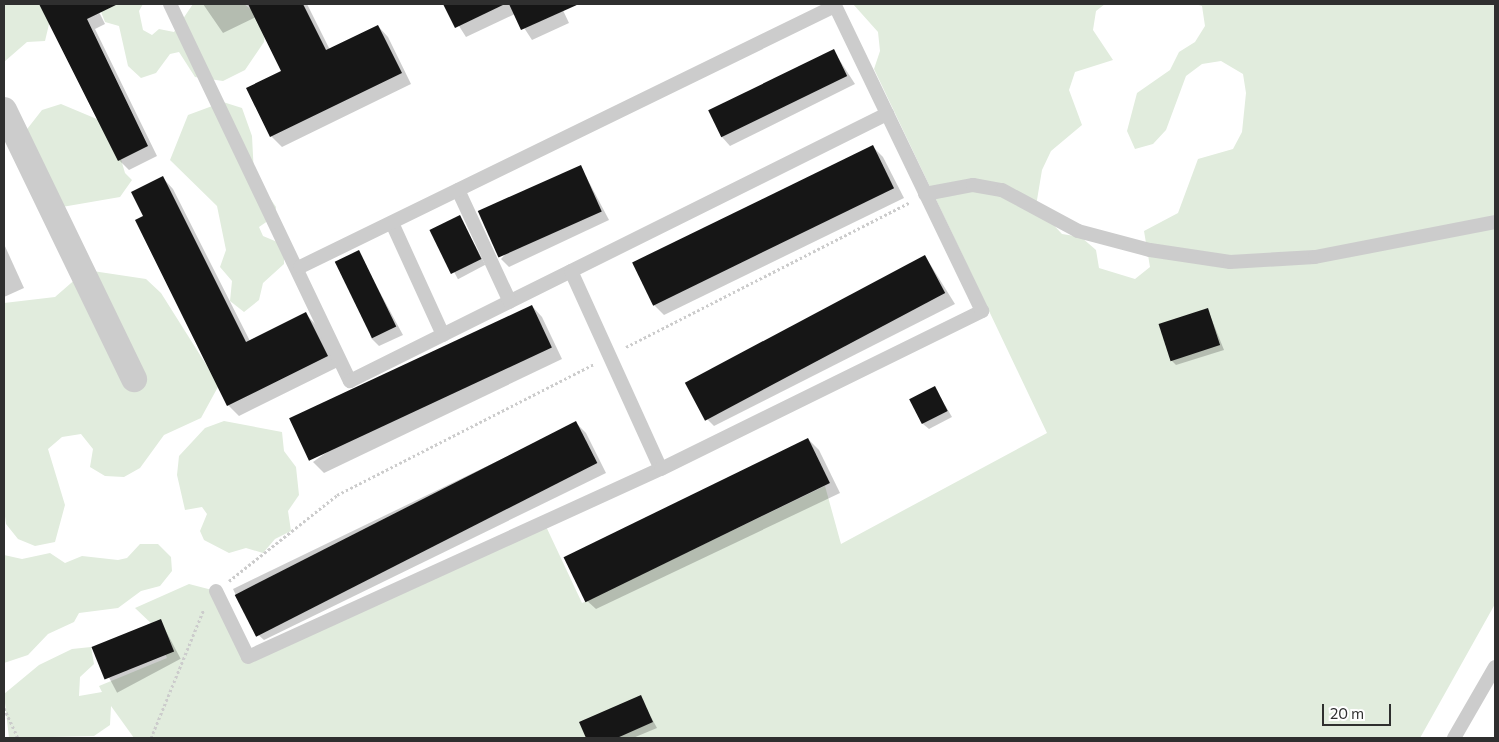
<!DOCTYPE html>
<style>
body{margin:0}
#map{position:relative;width:1499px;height:742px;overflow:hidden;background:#fff;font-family:Commissioner,sans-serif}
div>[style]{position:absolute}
.green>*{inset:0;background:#e1ecdd}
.shadow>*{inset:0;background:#0003;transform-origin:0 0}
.building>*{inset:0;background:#161616;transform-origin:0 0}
.path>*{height:3px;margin-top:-1.5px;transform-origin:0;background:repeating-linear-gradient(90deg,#ccc 0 2.5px,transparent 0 5px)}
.lane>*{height:14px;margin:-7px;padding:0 7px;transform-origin:7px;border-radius:7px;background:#ccc}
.street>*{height:26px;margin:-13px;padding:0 13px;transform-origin:13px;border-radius:13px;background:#ccc}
span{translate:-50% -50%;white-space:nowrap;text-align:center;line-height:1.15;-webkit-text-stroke:5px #fff;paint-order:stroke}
.frame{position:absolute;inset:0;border:5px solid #2f2f2f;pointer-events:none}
.scale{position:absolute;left:1322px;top:704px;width:69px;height:22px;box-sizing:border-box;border:2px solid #2f2f2f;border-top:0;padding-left:6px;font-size:15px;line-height:18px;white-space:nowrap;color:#2f2f2f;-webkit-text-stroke:4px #fff;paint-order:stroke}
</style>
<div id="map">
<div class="green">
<div style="clip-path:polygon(4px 4px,47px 4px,50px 20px,45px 41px,27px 42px,4px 62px)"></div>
<div style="clip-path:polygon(98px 4px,143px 4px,139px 11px,143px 30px,152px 35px,159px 29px,174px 32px,193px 4px,244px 4px,257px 14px,265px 32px,264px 42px,245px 70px,223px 81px,195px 77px,179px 52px,170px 54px,156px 73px,141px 78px,128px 66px,119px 26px,105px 22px)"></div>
<div style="clip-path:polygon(853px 4px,1105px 4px,1096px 11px,1093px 30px,1113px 60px,1075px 72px,1069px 90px,1082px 125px,1051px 151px,1042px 170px,1036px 206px,1062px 234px,1081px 237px,1096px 250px,1099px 268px,1135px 279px,1150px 267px,1144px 231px,1178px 213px,1198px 159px,1233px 149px,1242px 132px,1246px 93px,1243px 74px,1221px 61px,1202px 64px,1186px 76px,1166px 130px,1153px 144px,1135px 149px,1127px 131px,1137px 93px,1170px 70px,1179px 52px,1195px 42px,1205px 26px,1202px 6px,1195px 4px,1495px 4px,1495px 604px,1420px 738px,134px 738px,111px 706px,110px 725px,94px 736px,9px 738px,4px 694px,39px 665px,72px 649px,91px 647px,94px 664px,80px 677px,79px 696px,102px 692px,99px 686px,167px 658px,154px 626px,135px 608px,189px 584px,216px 591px,246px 664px,543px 520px,582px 603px,825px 486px,841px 544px,1047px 433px,874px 69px,880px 51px,878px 32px)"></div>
<div style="clip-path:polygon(223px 102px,242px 108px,252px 136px,254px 175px,276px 207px,275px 216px,259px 227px,263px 236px,282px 244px,284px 253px,284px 264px,263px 283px,259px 300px,244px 312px,230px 301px,232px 281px,220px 267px,226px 250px,217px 206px,170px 160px,188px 115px)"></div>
<div style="clip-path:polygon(61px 104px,111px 125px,125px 173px,132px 180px,120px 197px,62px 207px,24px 133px,42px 110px)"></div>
<div style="clip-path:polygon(86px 270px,146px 279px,161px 293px,219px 385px,201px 418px,164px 435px,140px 468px,124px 477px,105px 476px,90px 467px,93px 449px,81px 434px,62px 437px,48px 449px,65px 505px,55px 542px,35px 546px,18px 539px,6px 524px,4px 509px,4px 303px,55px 297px)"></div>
<div style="clip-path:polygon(224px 421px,282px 432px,284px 451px,296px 467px,299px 495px,288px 511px,291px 531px,275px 539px,263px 553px,246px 548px,229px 553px,204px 540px,200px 531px,207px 514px,202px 507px,185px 510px,177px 475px,179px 456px,205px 428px)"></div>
<div style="clip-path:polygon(140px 544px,158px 544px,171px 557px,172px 571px,160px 586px,141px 591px,118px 608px,79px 613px,74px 622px,48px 634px,28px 655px,4px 663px,4px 555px,22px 559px,50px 553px,65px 563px,82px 556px,118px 560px,127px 558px)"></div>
</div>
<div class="shadow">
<div style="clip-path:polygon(41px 4px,95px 4px,105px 24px,95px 29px,157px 156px,129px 170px,119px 160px)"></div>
<div style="clip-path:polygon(203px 4px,307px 4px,330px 50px,378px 26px,388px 37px,411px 84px,282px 147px,271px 136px,283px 71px,256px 17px,223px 33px)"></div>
<div style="clip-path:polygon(445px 4px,560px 4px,569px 23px,532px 40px,515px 14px,466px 37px)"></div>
<div style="clip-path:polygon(833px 50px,855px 84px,730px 146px,722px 137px)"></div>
<div style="clip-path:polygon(873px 147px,883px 157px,904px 198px,664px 315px,653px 304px)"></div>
<div style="clip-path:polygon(581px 167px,609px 220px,509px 267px,501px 259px)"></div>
<div style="clip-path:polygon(163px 178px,173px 189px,250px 341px,306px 314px,316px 325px,338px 367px,239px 416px,228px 405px,136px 220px,144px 217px)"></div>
<div style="left:460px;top:217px;width:54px;height:31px;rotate:62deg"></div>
<div style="clip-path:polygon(4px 244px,24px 288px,4px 297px)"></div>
<div style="clip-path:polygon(358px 252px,403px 335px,379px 346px,371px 338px)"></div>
<div style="clip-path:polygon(925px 256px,955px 304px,714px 426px,703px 415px)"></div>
<div style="clip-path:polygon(532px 306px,542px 317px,562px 359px,324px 473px,313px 462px)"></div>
<div style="clip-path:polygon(1208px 310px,1224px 350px,1176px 365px,1170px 359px)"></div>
<div style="clip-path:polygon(935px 388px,952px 417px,929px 429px,923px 424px)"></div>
<div style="clip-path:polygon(576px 423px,586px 433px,606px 473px,264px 640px,253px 630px,233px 589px)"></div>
<div style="clip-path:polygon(808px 439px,819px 450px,840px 493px,596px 609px,585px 599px)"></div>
<div style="left:160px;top:620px;width:44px;height:72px;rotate:62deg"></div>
<div style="clip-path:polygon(640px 697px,657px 728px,633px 738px,588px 738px,581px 723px)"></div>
</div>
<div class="building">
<div style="clip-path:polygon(39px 4px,118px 4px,87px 19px,148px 146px,118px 161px)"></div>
<div style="clip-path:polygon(248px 4px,303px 4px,326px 50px,378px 25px,402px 73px,270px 137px,246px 88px,281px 71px)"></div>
<div style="clip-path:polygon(443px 4px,505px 4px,455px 28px)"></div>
<div style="clip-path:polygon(509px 4px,579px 4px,521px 30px)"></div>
<div style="left:834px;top:49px;width:30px;height:140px;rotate:64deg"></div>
<div style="left:873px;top:145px;width:48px;height:268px;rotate:64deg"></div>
<div style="left:581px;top:165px;width:51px;height:113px;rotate:66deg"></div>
<div style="clip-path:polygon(163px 176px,246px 342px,306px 312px,328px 356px,227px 406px,135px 220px,143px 216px,131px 192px)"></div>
<div style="left:460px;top:215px;width:49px;height:34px;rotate:64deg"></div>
<div style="left:359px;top:250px;width:85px;height:27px;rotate:64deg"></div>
<div style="left:925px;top:255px;width:43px;height:272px;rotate:62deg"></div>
<div style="left:532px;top:305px;width:47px;height:268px;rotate:65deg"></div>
<div style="left:1208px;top:308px;width:39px;height:52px;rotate:72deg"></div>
<div style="left:935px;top:386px;width:28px;height:29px;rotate:63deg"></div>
<div style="left:576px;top:421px;width:47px;height:383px;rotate:63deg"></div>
<div style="left:808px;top:438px;width:50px;height:272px;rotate:64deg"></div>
<div style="left:161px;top:619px;width:35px;height:75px;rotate:68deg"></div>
<div style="clip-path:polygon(641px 695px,653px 722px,617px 738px,586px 738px,579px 722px)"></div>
</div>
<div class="path">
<div style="left:626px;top:347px;width:319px;rotate:-27deg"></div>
<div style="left:229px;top:581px;width:138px;rotate:-38.5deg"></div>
<div style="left:337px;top:495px;width:288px;rotate:-27deg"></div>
<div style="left:4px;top:708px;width:33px;rotate:65deg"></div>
<div style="left:151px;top:738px;width:139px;rotate:-67.7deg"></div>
</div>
<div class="lane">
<div style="left:170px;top:4px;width:418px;rotate:64.5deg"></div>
<div style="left:350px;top:381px;width:600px;rotate:-26.44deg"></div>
<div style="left:458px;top:190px;width:123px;rotate:65.1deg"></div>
<div style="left:925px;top:194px;width:49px;rotate:-10.6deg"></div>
<div style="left:973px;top:185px;width:29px;rotate:10deg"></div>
<div style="left:1002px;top:190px;width:86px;rotate:28.3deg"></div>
<div style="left:1078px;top:231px;width:74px;rotate:14.8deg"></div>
<div style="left:1150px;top:250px;width:81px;rotate:8.5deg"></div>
<div style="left:1230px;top:262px;width:85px;rotate:-3.4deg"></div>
<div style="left:1315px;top:257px;width:183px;rotate:-11deg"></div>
<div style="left:392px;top:223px;width:123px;rotate:65.5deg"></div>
<div style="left:300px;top:267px;width:595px;rotate:-26.01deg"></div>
<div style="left:571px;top:271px;width:217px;rotate:65.6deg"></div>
<div style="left:216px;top:591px;width:73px;rotate:64.1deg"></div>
<div style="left:248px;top:657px;width:454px;rotate:-24.5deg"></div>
<div style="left:661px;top:469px;width:358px;rotate:-26.2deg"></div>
<div style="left:982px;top:311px;width:341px;rotate:-115.7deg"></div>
<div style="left:1454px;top:738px;width:82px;rotate:-60deg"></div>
</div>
<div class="street">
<div style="left:4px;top:110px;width:299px;rotate:64.2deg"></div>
</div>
<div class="frame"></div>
<div class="scale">20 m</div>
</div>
